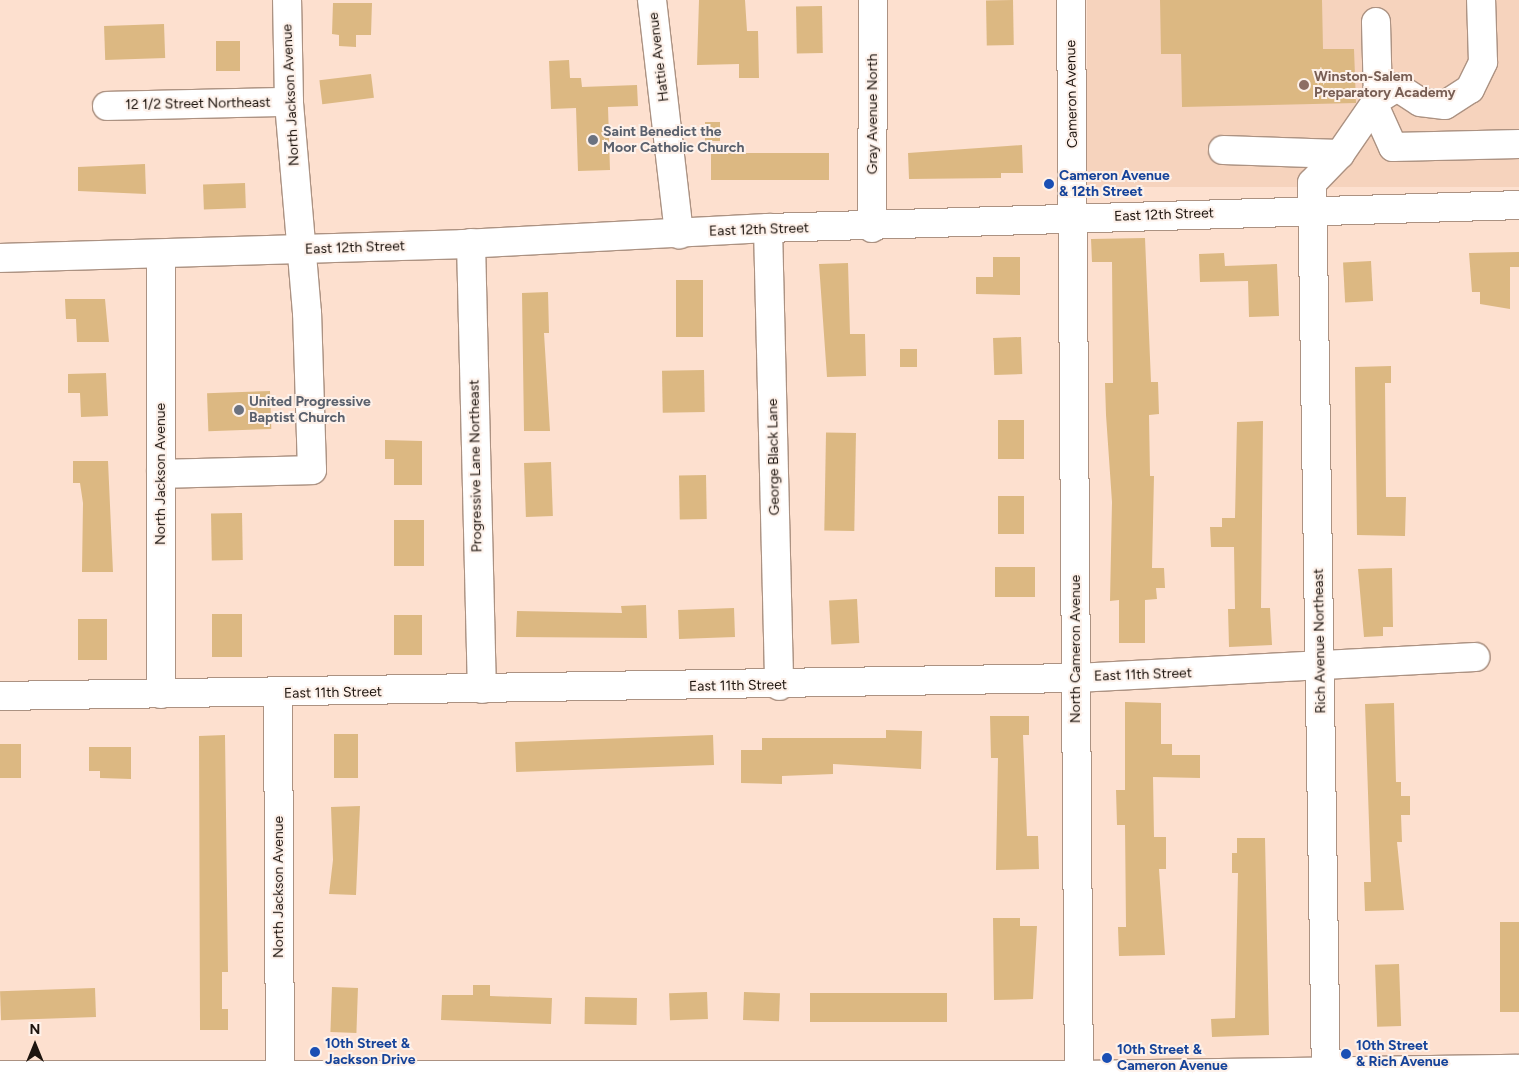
<!DOCTYPE html>
<style>
body{margin:0}
#map{position:relative;width:1519px;height:1080px;overflow:hidden;background:#fde0cf;font-family:Figtree,sans-serif}
div>[style]{position:absolute}
.built>*{inset:0;background:#f6d3bd;transform-origin:0 0}
.building>*{inset:0;background:#dcb882;transform-origin:0 0}
.roads{filter:drop-shadow(1px 0 #ac9282) drop-shadow(-1px 0 #ac9282) drop-shadow(0 1px #ac9282) drop-shadow(0 -1px #ac9282)}
.minor>*{height:28px;margin:-14px;padding:0 14px;transform-origin:14px;border-radius:14px;background:#fff}
.dots>*{width:14px;height:14px;translate:-50% -50%;box-sizing:border-box;border:2px solid #fdf1ea;border-radius:50%}
span{translate:-50% -50%;white-space:nowrap;text-align:center;line-height:1.15;-webkit-text-stroke:4px #fdf1ea;paint-order:stroke}
.street-label{font-size:14px;color:#1d140e}
.education-label{font-size:14px;color:#785e54;font-weight:700}
.left{translate:0 -50%;text-align:left}
.worship-label{font-size:14px;color:#5b616d;font-weight:700}
.transit-label{font-size:14px;color:#164399;font-weight:700}
.north{position:absolute;left:10px;top:1020px;width:50px;height:50px;-webkit-text-stroke:4px #fdf1ea;paint-order:stroke;rotate:0deg;font-size:14px;font-weight:700;line-height:20px;text-align:center;color:#1d140e}
.north::after{content:'';display:block;margin:auto;width:18px;height:22px;background:#1d140e;clip-path:polygon(50% 0,100% 100%,50% 72%,0 100%)}
</style>
<div id="map">
<div class="built">
<div style="left:1087px;top:0;width:432px;height:187px"></div>
</div>
<div class="building">
<div style="clip-path:polygon(699px 0,745px 0,747px 31px,758px 31px,759px 78px,739px 78px,739px 64px,697px 65px)"></div>
<div style="left:1013px;top:0;width:45px;height:27px;rotate:89deg"></div>
<div style="clip-path:polygon(1160px 0,1322px 0,1323px 49px,1354px 49px,1356px 103px,1182px 107px,1181px 54px,1161px 54px)"></div>
<div style="clip-path:polygon(333px 3px,372px 3px,371px 35px,356px 35px,356px 47px,339px 46px,339px 35px,332px 34px)"></div>
<div style="left:822px;top:6px;width:47px;height:26px;rotate:89deg"></div>
<div style="left:164px;top:24px;width:34px;height:60px;rotate:88deg"></div>
<div style="left:216px;top:41px;width:24px;height:30px"></div>
<div style="clip-path:polygon(569px 60px,570px 78px,581px 78px,582px 87px,637px 85px,638px 106px,608px 107px,610px 170px,578px 171px,576px 108px,551px 109px,549px 61px)"></div>
<div style="left:371px;top:74px;width:24px;height:52px;rotate:83deg"></div>
<div style="left:705px;top:122px;width:15px;height:19px"></div>
<div style="clip-path:polygon(1022px 145px,1023px 173px,1001px 173px,1001px 178px,909px 179px,908px 153px)"></div>
<div style="left:829px;top:153px;width:27px;height:118px;rotate:90deg"></div>
<div style="clip-path:polygon(145px 164px,146px 194px,78px 191px,78px 167px)"></div>
<div style="left:245px;top:183px;width:25px;height:42px;rotate:88deg"></div>
<div style="clip-path:polygon(1145px 238px,1151px 382px,1158px 382px,1159px 414px,1149px 415px,1150px 476px,1154px 476px,1152px 568px,1164px 568px,1165px 588px,1156px 588px,1157px 599px,1145px 600px,1145px 643px,1119px 643px,1119px 600px,1110px 601px,1112px 502px,1106px 415px,1105px 383px,1113px 383px,1112px 262px,1092px 262px,1091px 239px)"></div>
<div style="clip-path:polygon(1519px 252px,1519px 267px,1510px 267px,1510px 309px,1480px 304px,1480px 292px,1472px 292px,1469px 253px)"></div>
<div style="clip-path:polygon(1224px 253px,1225px 266px,1277px 264px,1279px 316px,1249px 317px,1248px 281px,1200px 282px,1199px 254px)"></div>
<div style="clip-path:polygon(993px 257px,1020px 257px,1020px 295px,976px 294px,976px 277px,993px 277px)"></div>
<div style="left:1371px;top:261px;width:40px;height:28px;rotate:87deg"></div>
<div style="clip-path:polygon(848px 263px,850px 334px,865px 334px,866px 376px,827px 377px,819px 264px)"></div>
<div style="left:676px;top:280px;width:27px;height:57px"></div>
<div style="clip-path:polygon(548px 292px,549px 333px,544px 333px,550px 431px,524px 431px,522px 293px)"></div>
<div style="clip-path:polygon(65px 299px,105px 299px,109px 342px,77px 342px,76px 319px,66px 319px)"></div>
<div style="left:1021px;top:337px;width:37px;height:28px;rotate:88deg"></div>
<div style="left:900px;top:349px;width:17px;height:18px"></div>
<div style="clip-path:polygon(1391px 366px,1391px 383px,1385px 383px,1386px 497px,1406px 497px,1405px 536px,1357px 535px,1355px 367px)"></div>
<div style="left:704px;top:370px;width:42px;height:42px;rotate:89deg"></div>
<div style="clip-path:polygon(106px 373px,108px 416px,81px 417px,80px 393px,68px 393px,68px 374px)"></div>
<div style="left:270px;top:391px;width:38px;height:63px;rotate:88deg"></div>
<div style="left:998px;top:420px;width:26px;height:39px"></div>
<div style="clip-path:polygon(1263px 421px,1261px 608px,1270px 608px,1272px 645px,1229px 647px,1228px 609px,1235px 609px,1234px 547px,1211px 547px,1210px 527px,1222px 527px,1222px 518px,1235px 518px,1237px 422px)"></div>
<div style="left:856px;top:433px;width:98px;height:30px;rotate:91deg"></div>
<div style="clip-path:polygon(385px 440px,422px 441px,422px 485px,394px 485px,394px 459px,385px 459px)"></div>
<div style="clip-path:polygon(73px 461px,108px 461px,113px 572px,82px 572px,83px 503px,80px 483px,73px 483px)"></div>
<div style="left:551px;top:462px;width:54px;height:27px;rotate:88deg"></div>
<div style="left:706px;top:475px;width:44px;height:27px;rotate:89deg"></div>
<div style="left:998px;top:496px;width:26px;height:38px"></div>
<div style="left:242px;top:513px;width:47px;height:31px;rotate:89deg"></div>
<div style="left:394px;top:520px;width:30px;height:46px"></div>
<div style="left:1035px;top:567px;width:30px;height:40px;rotate:90deg"></div>
<div style="clip-path:polygon(1392px 568px,1393px 627px,1383px 627px,1383px 636px,1364px 637px,1358px 569px)"></div>
<div style="left:857px;top:599px;width:44px;height:28px;rotate:87deg"></div>
<div style="clip-path:polygon(646px 605px,647px 638px,516px 637px,517px 611px,622px 613px,621px 606px)"></div>
<div style="left:734px;top:608px;width:29px;height:56px;rotate:88deg"></div>
<div style="left:212px;top:614px;width:30px;height:43px"></div>
<div style="left:394px;top:615px;width:28px;height:40px"></div>
<div style="left:78px;top:619px;width:29px;height:41px"></div>
<div style="clip-path:polygon(1125px 702px,1161px 703px,1161px 744px,1172px 744px,1172px 755px,1200px 755px,1200px 778px,1153px 777px,1154px 837px,1166px 837px,1166px 869px,1159px 869px,1165px 955px,1119px 956px,1118px 927px,1126px 927px,1125px 825px,1117px 825px,1116px 790px,1125px 790px)"></div>
<div style="clip-path:polygon(1394px 703px,1396px 782px,1401px 782px,1401px 796px,1410px 796px,1410px 815px,1401px 815px,1402px 842px,1397px 842px,1404px 910px,1365px 911px,1364px 882px,1371px 882px,1365px 704px)"></div>
<div style="clip-path:polygon(990px 716px,1029px 716px,1029px 735px,1023px 735px,1027px 836px,1038px 836px,1039px 869px,996px 870px,998px 758px,991px 758px)"></div>
<div style="clip-path:polygon(886px 730px,922px 731px,921px 769px,833px 764px,833px 774px,782px 776px,782px 784px,741px 783px,741px 750px,762px 750px,762px 738px,886px 738px)"></div>
<div style="left:334px;top:734px;width:24px;height:44px"></div>
<div style="clip-path:polygon(225px 735px,228px 972px,222px 972px,222px 1009px,228px 1009px,228px 1030px,200px 1030px,199px 736px)"></div>
<div style="left:713px;top:735px;width:30px;height:198px;rotate:88deg"></div>
<div style="left:21px;top:744px;width:34px;height:21px;rotate:90deg"></div>
<div style="clip-path:polygon(89px 747px,131px 747px,131px 779px,100px 778px,100px 771px,89px 771px)"></div>
<div style="clip-path:polygon(360px 806px,356px 895px,329px 894px,333px 860px,331px 807px)"></div>
<div style="clip-path:polygon(1237px 838px,1265px 838px,1269px 1035px,1212px 1037px,1211px 1019px,1235px 1018px,1238px 873px,1232px 873px,1232px 853px,1237px 853px)"></div>
<div style="clip-path:polygon(993px 918px,1020px 918px,1020px 926px,1037px 926px,1033px 999px,994px 1000px)"></div>
<div style="left:1500px;top:922px;width:19px;height:90px"></div>
<div style="left:1399px;top:964px;width:62px;height:24px;rotate:88deg"></div>
<div style="clip-path:polygon(473px 985px,490px 985px,490px 996px,552px 998px,551px 1024px,441px 1020px,442px 995px,473px 995px)"></div>
<div style="left:332px;top:987px;width:26px;height:45px;rotate:2deg"></div>
<div style="left:95px;top:988px;width:29px;height:95px;rotate:88deg"></div>
<div style="left:707px;top:992px;width:27px;height:38px;rotate:88deg"></div>
<div style="left:744px;top:992px;width:36px;height:28px;rotate:2deg"></div>
<div style="left:947px;top:993px;width:29px;height:137px;rotate:90deg"></div>
<div style="left:585px;top:997px;width:52px;height:27px;rotate:1deg"></div>
</div>
<div class="roads">
<div class="minor">
<div style="left:652px;top:0;width:236px;rotate:83.4deg"></div>
<div style="left:1071px;top:0;width:1080px;rotate:89.58deg"></div>
<div style="left:1378px;top:99px;width:22px;rotate:-32deg"></div>
<div style="left:1397px;top:87px;width:27px;rotate:33deg"></div>
<div style="left:1420px;top:102px;width:25px;rotate:7deg"></div>
<div style="left:1445px;top:105px;width:30px;rotate:-33deg"></div>
<div style="left:1470px;top:89px;width:30px;rotate:-64deg"></div>
<div style="left:1483px;top:62px;width:62px;rotate:-91.8deg"></div>
<div style="left:1374px;top:105px;width:46px;rotate:65.7deg"></div>
<div style="left:1393px;top:147px;width:126px;rotate:-1.4deg"></div>
<div style="left:107px;top:106px;width:182px;rotate:-1.3deg"></div>
<div style="left:1223px;top:150px;width:117px;rotate:2deg"></div>
<div style="left:768px;top:228px;width:458px;rotate:88.6deg"></div>
<div style="left:872px;top:228px;width:228px;rotate:-89.7deg"></div>
<div style="left:471px;top:243px;width:446px;rotate:88.6deg"></div>
<div style="left:0;top:258px;width:463px;rotate:-1.7deg"></div>
<div style="left:463px;top:244px;width:305px;rotate:-3deg"></div>
<div style="left:768px;top:228px;width:751px;rotate:-1.75deg"></div>
<div style="left:161px;top:474px;width:151px;rotate:-1.5deg"></div>
<div style="left:312px;top:470px;width:157px;rotate:-91.8deg"></div>
<div style="left:307px;top:313px;width:212px;rotate:-94.9deg"></div>
<div style="left:289px;top:102px;width:102px;rotate:-91.1deg"></div>
<div style="left:161px;top:694px;width:439px;rotate:-90deg"></div>
<div style="left:278px;top:694px;width:386px;rotate:89.7deg"></div>
<div style="left:0;top:696px;width:1076px;rotate:-0.96deg"></div>
<div style="left:1076px;top:678px;width:400px;rotate:-3deg"></div>
<div style="left:0;top:1075px;width:1079px"></div>
<div style="left:1079px;top:1075px;width:440px;rotate:-0.8deg"></div>
<div style="left:1326px;top:1080px;width:897px;rotate:-90.89deg"></div>
<div style="left:1312px;top:183px;width:40px;rotate:-46deg"></div>
<div style="left:1340px;top:154px;width:67px;rotate:-55.4deg"></div>
<div style="left:1378px;top:99px;width:77px;rotate:-91.5deg"></div>
</div>
</div>
<div class="dots">
<div style="left:1304px;top:85px;background:#8d6e63"></div>
<div style="left:593px;top:140px;background:#6b7280"></div>
<div style="left:1049px;top:184px;background:#1a4fb4"></div>
<div style="left:239px;top:410px;background:#6b7280"></div>
<div style="left:315px;top:1052px;background:#1a4fb4"></div>
<div style="left:1346px;top:1054px;background:#1a4fb4"></div>
<div style="left:1107px;top:1058px;background:#1a4fb4"></div>
</div>
<div class="street-label">
<span style="left:659px;top:57px;rotate:-97deg">Hattie Avenue</span>
<span style="left:1072px;top:94px;rotate:-91deg">Cameron Avenue</span>
<span style="left:291px;top:95px;rotate:-93deg">North Jackson Avenue</span>
<span style="left:198px;top:104px;rotate:-1deg">12 1/2 Street Northeast</span>
<span style="left:873px;top:114px;rotate:-90deg">Gray Avenue North</span>
<span style="left:1164px;top:215px;rotate:-2deg">East 12th Street</span>
<span style="left:759px;top:230px;rotate:-2deg">East 12th Street</span>
<span style="left:355px;top:248px;rotate:-2deg">East 12th Street</span>
<span style="left:774px;top:457px;rotate:-91deg">George Black Lane</span>
<span style="left:476px;top:466px;rotate:-91deg">Progressive Lane Northeast</span>
<span style="left:161px;top:474px;rotate:-90deg">North Jackson Avenue</span>
<span style="left:1320px;top:641px;rotate:-91deg">Rich Avenue Northeast</span>
<span style="left:1076px;top:649px;rotate:-90deg">North Cameron Avenue</span>
<span style="left:1143px;top:675px;rotate:-2deg">East 11th Street</span>
<span style="left:738px;top:686px;rotate:-1deg">East 11th Street</span>
<span style="left:333px;top:693px;rotate:-1deg">East 11th Street</span>
<span style="left:279px;top:887px;rotate:-90deg">North Jackson Avenue</span>
</div>
<div class="education-label">
<span class="left" style="left:1314px;top:85px">Winston-Salem<br>Preparatory Academy</span>
</div>
<div class="worship-label">
<span class="left" style="left:603px;top:140px">Saint Benedict the<br>Moor Catholic Church</span>
<span class="left" style="left:249px;top:410px">United Progressive<br>Baptist Church</span>
</div>
<div class="transit-label">
<span class="left" style="left:1059px;top:184px">Cameron Avenue<br>&amp; 12th Street</span>
<span class="left" style="left:325px;top:1052px">10th Street &amp;<br>Jackson Drive</span>
<span class="left" style="left:1356px;top:1054px">10th Street<br>&amp; Rich Avenue</span>
<span class="left" style="left:1117px;top:1058px">10th Street &amp;<br>Cameron Avenue</span>
</div>
<div class="north">N</div>
</div>
